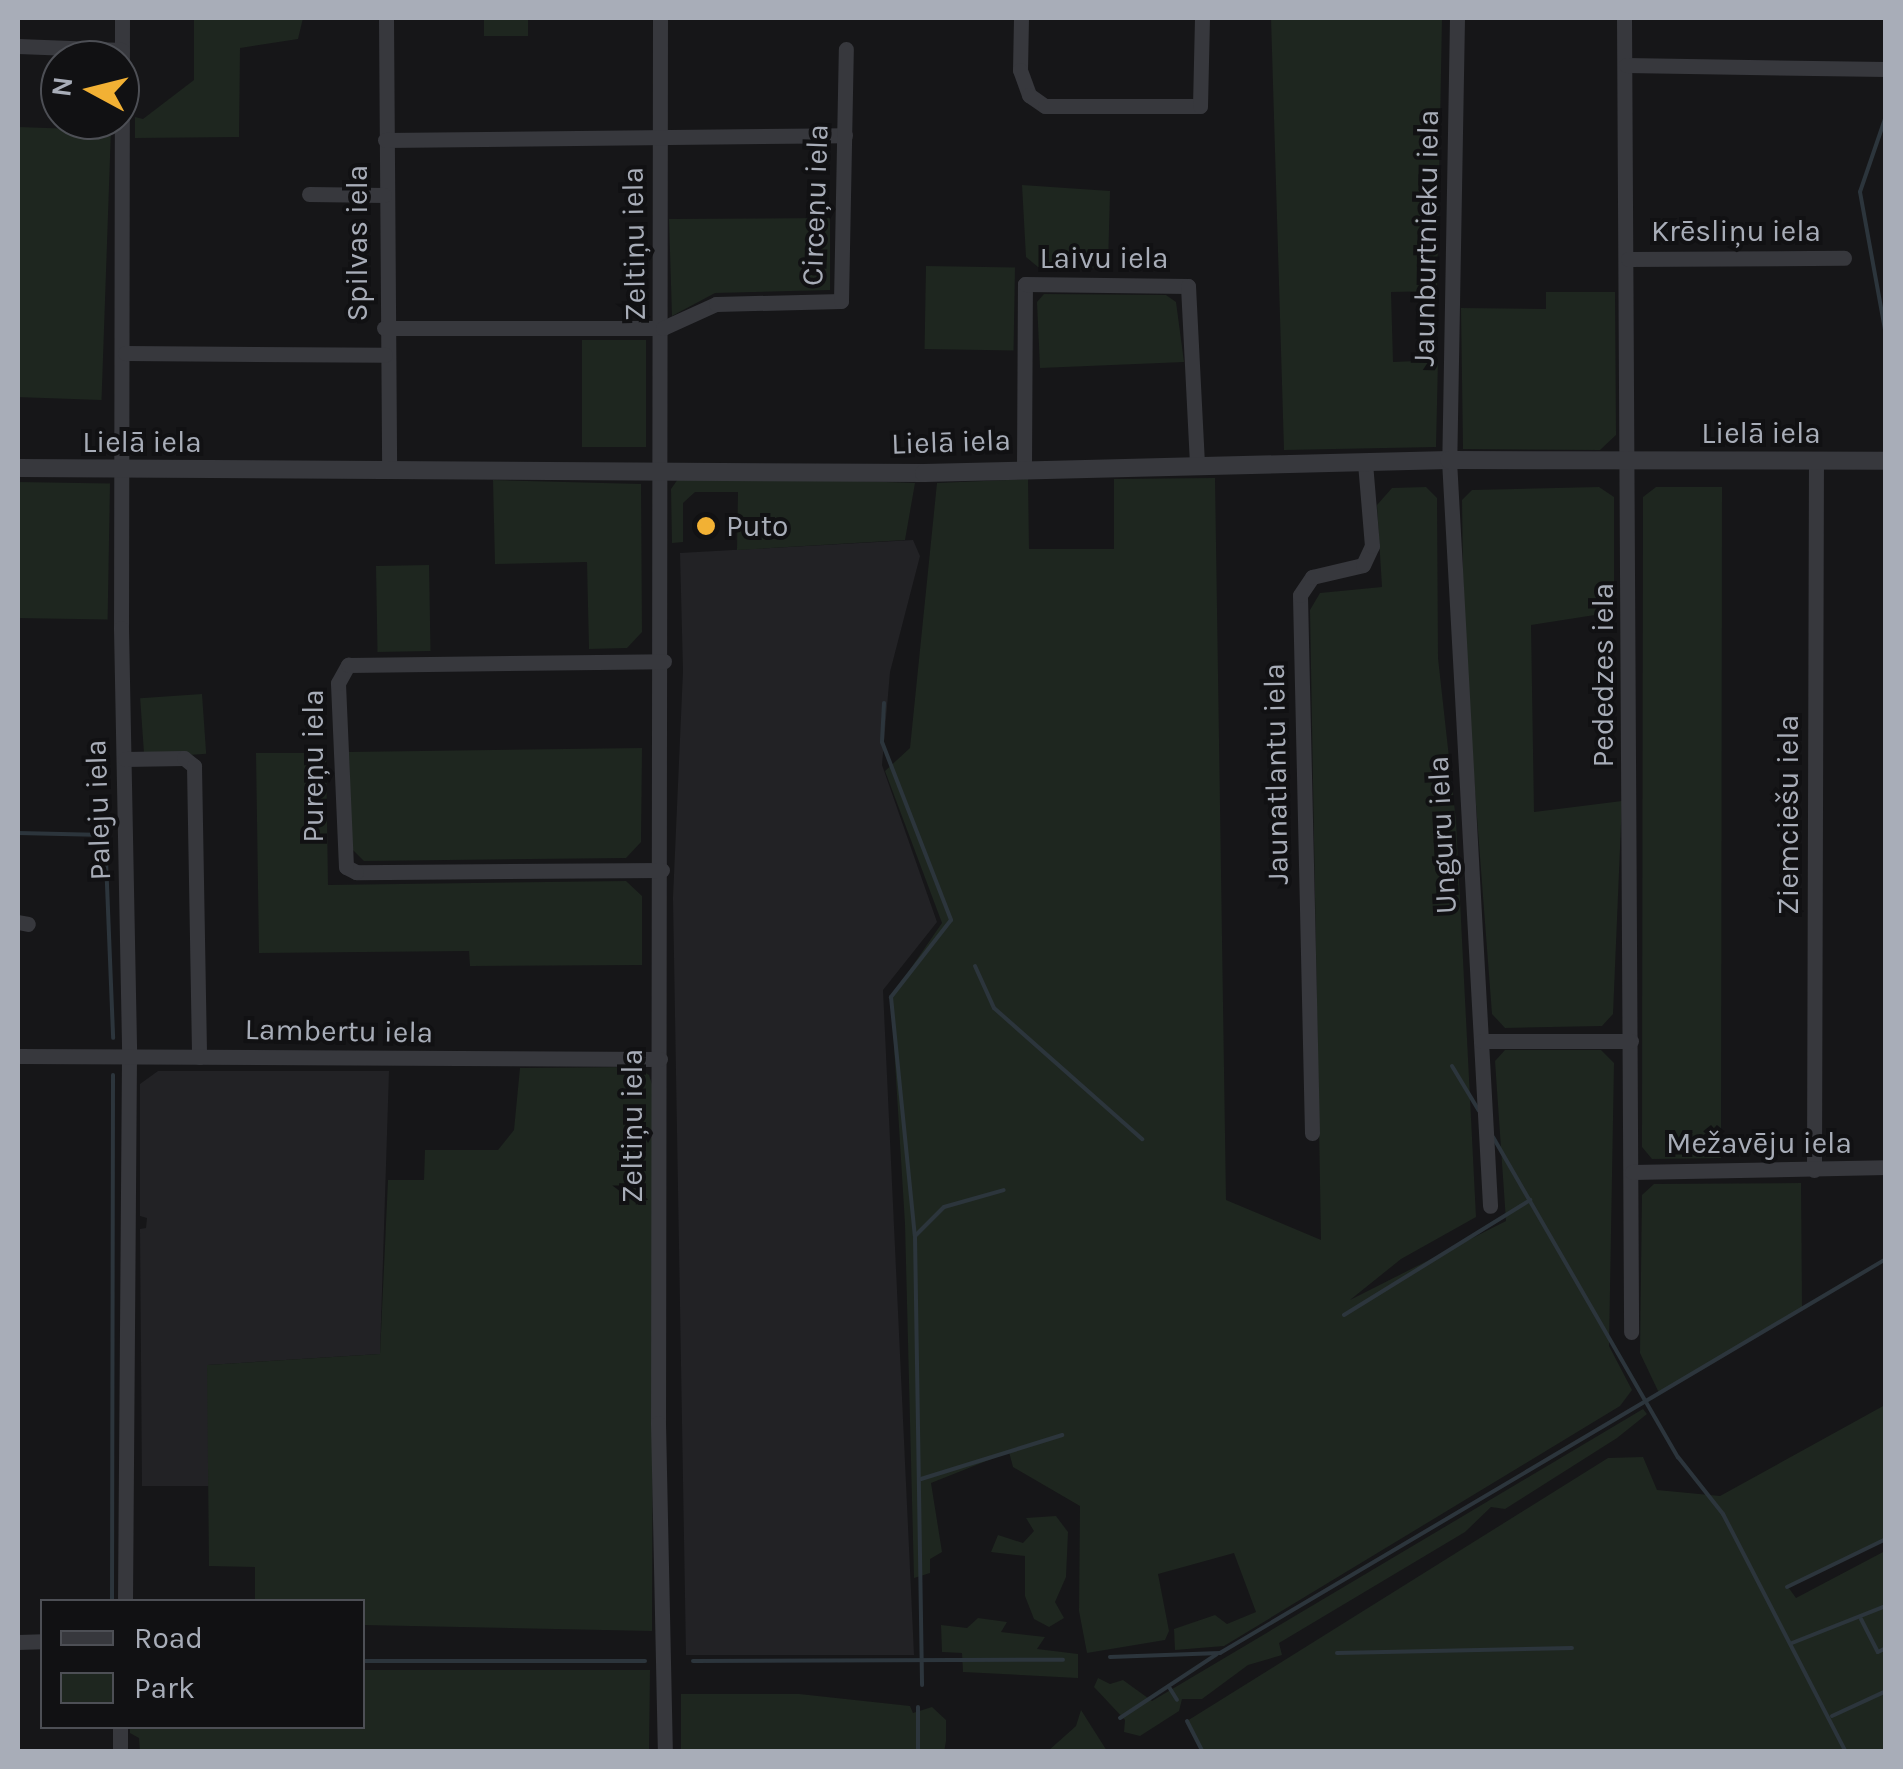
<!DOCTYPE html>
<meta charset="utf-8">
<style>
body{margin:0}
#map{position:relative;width:1903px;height:1769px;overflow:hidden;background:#161618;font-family:Karla,sans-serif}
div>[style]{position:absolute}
.built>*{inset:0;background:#222225}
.green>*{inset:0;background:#1e261f;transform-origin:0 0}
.stream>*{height:4px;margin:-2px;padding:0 2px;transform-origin:2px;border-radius:2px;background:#2c353c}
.minor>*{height:15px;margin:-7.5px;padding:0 7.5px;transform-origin:7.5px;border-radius:7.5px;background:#37383d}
.tertiary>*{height:18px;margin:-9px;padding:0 9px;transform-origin:9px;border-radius:9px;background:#37383d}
.dots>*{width:28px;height:28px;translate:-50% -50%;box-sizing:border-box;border:5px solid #111113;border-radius:50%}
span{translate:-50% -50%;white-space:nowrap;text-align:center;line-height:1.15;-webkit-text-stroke:8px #111113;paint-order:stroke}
.street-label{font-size:30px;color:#a8adb8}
.poi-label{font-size:30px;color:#a8adb8}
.left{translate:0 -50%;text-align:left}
.frame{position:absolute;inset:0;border:20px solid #a8adb8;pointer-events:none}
.legend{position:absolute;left:40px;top:1599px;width:325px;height:130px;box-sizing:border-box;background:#111113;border:2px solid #4d4f55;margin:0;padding:12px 18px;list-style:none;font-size:30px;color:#a8adb8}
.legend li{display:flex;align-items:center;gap:20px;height:50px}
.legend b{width:50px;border:2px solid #4d4f55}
.north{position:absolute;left:40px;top:40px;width:100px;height:100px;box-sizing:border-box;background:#111113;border:2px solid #4d4f55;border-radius:50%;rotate:277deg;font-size:28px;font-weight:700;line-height:40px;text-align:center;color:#a8adb8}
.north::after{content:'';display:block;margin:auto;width:35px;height:45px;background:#f2b134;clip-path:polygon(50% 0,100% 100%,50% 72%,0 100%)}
</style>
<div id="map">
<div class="built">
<div style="clip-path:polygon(913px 540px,920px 556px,890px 672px,882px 765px,937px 922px,883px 990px,914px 1655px,686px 1655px,673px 898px,683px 671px,680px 553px)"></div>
<div style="clip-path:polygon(158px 1071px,389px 1071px,380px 1354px,208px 1365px,209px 1486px,142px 1486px,140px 1229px,146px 1228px,147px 1218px,140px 1216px,140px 1084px)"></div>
</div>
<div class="green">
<div style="clip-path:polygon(194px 18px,303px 18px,298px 39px,240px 48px,239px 137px,135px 138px,135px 117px,143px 119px,194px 80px)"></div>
<div style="left:484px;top:18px;width:44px;height:18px"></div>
<div style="clip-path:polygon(1271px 18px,1442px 18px,1437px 291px,1391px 292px,1393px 362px,1438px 360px,1436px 447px,1284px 450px)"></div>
<div style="left:18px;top:127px;width:93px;height:270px;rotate:2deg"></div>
<div style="clip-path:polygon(1022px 185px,1110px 191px,1108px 268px,1038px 267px,1026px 257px)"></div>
<div style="clip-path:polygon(830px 218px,830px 290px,715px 293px,672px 316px,669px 219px)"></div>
<div style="left:926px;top:266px;width:89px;height:83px;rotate:1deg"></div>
<div style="clip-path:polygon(1546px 292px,1615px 292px,1616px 435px,1600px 450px,1463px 449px,1461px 308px,1546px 309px)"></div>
<div style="clip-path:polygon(1044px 294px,1166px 295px,1176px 302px,1184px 362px,1040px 368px,1037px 302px)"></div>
<div style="left:582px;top:340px;width:64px;height:107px"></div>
<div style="clip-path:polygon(738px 477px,915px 483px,905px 540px,737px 550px,738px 492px,695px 492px,683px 503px,683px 542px,672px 543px,671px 489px,678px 479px)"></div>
<div style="clip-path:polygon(1215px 478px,1226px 1200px,1321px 1240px,1310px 610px,1320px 593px,1382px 587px,1377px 505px,1392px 488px,1426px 487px,1437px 498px,1438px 658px,1456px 821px,1476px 1217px,1401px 1259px,1350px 1300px,1506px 1221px,1495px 1061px,1505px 1050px,1601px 1050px,1614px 1063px,1609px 1346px,1632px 1390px,1620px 1406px,1224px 1646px,1175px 1650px,1174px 1629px,1215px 1615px,1227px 1624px,1256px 1612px,1234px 1553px,1158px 1574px,1169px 1631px,1165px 1640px,1087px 1653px,1079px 1611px,1080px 1506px,1013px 1467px,1009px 1452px,931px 1483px,942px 1552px,930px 1559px,930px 1573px,914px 1578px,905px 1224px,891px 997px,942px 923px,885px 771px,910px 748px,937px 483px,1028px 479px,1029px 549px,1114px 549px,1114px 479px)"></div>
<div style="clip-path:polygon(493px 480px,641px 484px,642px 632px,627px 648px,589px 649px,587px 562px,495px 564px)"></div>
<div style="left:18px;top:482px;width:92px;height:136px;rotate:1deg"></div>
<div style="clip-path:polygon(1599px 487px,1614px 497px,1614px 612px,1531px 625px,1534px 812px,1622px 801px,1613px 1014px,1602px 1026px,1505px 1028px,1492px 1014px,1464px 647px,1462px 500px,1472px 490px)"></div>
<div style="clip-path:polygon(1656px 487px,1722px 487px,1721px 1158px,1652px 1159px,1642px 1147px,1643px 497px)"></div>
<div style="left:429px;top:565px;width:86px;height:53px;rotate:89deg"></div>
<div style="left:202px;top:694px;width:60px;height:62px;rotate:86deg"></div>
<div style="clip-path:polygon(642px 748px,641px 842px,626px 858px,364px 861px,351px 848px,349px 752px)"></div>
<div style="clip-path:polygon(256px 753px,326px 753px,328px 885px,626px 881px,642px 896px,642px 965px,470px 966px,469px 951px,259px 953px)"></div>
<div style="clip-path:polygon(636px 1067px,649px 1075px,654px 1090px,652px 1631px,363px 1625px,362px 1602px,255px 1601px,255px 1567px,209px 1566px,207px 1365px,380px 1354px,388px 1180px,424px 1180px,425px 1150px,498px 1150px,514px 1130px,520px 1068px)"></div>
<div style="clip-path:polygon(1801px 1183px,1802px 1308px,1659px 1393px,1640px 1353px,1642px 1195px,1654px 1184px)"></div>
<div style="clip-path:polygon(1885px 1405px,1885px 1539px,1788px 1587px,1796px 1598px,1885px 1551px,1885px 1751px,1203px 1752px,1187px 1721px,1608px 1458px,1643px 1457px,1657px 1490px,1720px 1496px)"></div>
<div style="clip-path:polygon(1643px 1409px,1647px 1414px,1617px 1438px,1505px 1509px,1491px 1507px,1465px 1532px,1279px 1643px,1282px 1655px,1248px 1665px,1202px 1699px,1182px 1699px,1179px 1711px,1140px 1736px,1124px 1732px,1125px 1720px,1094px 1687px,1098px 1678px,1110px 1684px,1123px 1680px,1152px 1701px)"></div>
<div style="clip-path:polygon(1056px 1516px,1068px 1532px,1066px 1577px,1055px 1602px,1064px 1618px,1049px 1627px,1034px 1619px,1025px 1596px,1025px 1556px,991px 1552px,998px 1535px,1023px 1543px,1034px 1531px,1026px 1518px)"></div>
<div style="clip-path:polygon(978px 1618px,1007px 1622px,1001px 1632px,1045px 1637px,1037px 1649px,1078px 1654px,1078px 1678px,963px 1672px,962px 1653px,942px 1652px,941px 1625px,967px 1628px)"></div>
<div style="clip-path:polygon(363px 1670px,650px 1670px,649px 1751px,140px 1752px,139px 1738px,130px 1733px,130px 1726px,362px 1726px)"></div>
<div style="clip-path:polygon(681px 1694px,799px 1694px,910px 1706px,913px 1713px,932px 1707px,946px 1720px,946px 1741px,944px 1752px,681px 1751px)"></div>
<div style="clip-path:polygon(1081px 1710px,1107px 1751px,1048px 1751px,1076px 1726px)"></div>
</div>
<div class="stream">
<div style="left:1886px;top:116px;width:80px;rotate:108.9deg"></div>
<div style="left:1860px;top:192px;width:145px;rotate:79.7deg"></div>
<div style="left:884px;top:703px;width:39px;rotate:93deg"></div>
<div style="left:882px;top:742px;width:191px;rotate:68.8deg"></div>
<div style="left:951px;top:920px;width:98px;rotate:127.9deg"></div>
<div style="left:891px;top:997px;width:240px;rotate:84.3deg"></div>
<div style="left:915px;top:1236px;width:449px;rotate:89.1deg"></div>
<div style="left:18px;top:833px;width:87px;rotate:1.3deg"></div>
<div style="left:105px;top:835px;width:203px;rotate:87.7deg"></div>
<div style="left:975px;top:966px;width:46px;rotate:65.7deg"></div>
<div style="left:994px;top:1008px;width:198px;rotate:41.5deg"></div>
<div style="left:1452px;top:1066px;width:52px;rotate:59deg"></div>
<div style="left:1493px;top:1137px;width:370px;rotate:60deg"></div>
<div style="left:1678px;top:1457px;width:73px;rotate:51.7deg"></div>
<div style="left:1723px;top:1514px;width:268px;rotate:62.7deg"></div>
<div style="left:915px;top:1236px;width:41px;rotate:-45deg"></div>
<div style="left:944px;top:1207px;width:62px;rotate:-15.8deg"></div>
<div style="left:1344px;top:1315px;width:219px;rotate:-31.7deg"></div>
<div style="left:921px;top:1479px;width:148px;rotate:-17.3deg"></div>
<div style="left:1787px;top:1587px;width:110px;rotate:-25.9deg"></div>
<div style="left:112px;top:1602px;width:527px;rotate:-89.89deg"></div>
<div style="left:1861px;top:1619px;width:37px;rotate:63deg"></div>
<div style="left:1878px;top:1652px;width:9px;rotate:-27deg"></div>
<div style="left:1792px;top:1643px;width:101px;rotate:-21.5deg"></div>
<div style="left:1337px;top:1653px;width:235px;rotate:-1.2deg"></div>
<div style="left:1110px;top:1657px;width:110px;rotate:-2.1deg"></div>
<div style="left:1220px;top:1653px;width:774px;rotate:-30.61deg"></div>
<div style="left:362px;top:1661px;width:283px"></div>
<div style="left:693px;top:1661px;width:370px;rotate:-0.2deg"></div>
<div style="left:1169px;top:1687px;width:15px;rotate:58deg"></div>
<div style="left:918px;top:1707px;width:45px;rotate:90deg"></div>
<div style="left:1832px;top:1716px;width:60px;rotate:-24.8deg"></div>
<div style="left:1120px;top:1718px;width:116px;rotate:-33.4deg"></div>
<div style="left:1187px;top:1721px;width:35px;rotate:63deg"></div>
</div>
<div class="minor">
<div style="left:122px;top:18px;width:610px;rotate:90.09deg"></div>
<div style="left:121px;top:628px;width:428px;rotate:88.9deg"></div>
<div style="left:129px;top:1056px;width:546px;rotate:90.42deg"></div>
<div style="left:386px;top:18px;width:450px;rotate:89.6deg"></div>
<div style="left:660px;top:18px;width:1405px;rotate:90.08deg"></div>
<div style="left:658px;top:1423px;width:329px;rotate:88.8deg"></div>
<div style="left:1021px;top:18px;width:52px;rotate:91.1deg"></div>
<div style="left:1020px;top:70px;width:27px;rotate:70deg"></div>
<div style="left:1029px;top:95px;width:19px;rotate:35deg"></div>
<div style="left:1045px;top:106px;width:155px"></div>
<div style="left:1200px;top:106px;width:88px;rotate:-88.7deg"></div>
<div style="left:1457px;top:18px;width:442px;rotate:91deg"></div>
<div style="left:1449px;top:460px;width:747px;rotate:86.85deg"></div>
<div style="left:1624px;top:18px;width:1314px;rotate:89.69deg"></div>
<div style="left:18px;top:46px;width:104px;rotate:2.2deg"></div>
<div style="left:1626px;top:65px;width:260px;rotate:0.9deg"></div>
<div style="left:385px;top:140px;width:460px;rotate:-0.6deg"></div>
<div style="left:309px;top:194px;width:75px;rotate:0.8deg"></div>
<div style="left:1628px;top:259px;width:216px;rotate:-0.3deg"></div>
<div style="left:384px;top:328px;width:279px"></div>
<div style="left:663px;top:328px;width:58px;rotate:-24.4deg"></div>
<div style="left:716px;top:304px;width:125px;rotate:-1.4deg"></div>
<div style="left:841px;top:301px;width:252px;rotate:-88.9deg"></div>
<div style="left:125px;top:353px;width:260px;rotate:0.4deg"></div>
<div style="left:1024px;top:467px;width:183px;rotate:-89.7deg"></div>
<div style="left:1025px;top:284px;width:163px;rotate:0.7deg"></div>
<div style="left:1188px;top:286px;width:178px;rotate:87.1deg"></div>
<div style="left:125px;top:759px;width:59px;rotate:-1deg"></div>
<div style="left:184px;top:758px;width:13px;rotate:39deg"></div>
<div style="left:194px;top:766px;width:291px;rotate:89deg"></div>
<div style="left:662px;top:870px;width:306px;rotate:179.6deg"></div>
<div style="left:356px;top:872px;width:11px;rotate:-153deg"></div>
<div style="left:346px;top:867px;width:184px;rotate:-92.5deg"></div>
<div style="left:338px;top:683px;width:21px;rotate:-61deg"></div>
<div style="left:348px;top:665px;width:316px;rotate:-0.7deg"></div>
<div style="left:18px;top:922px;width:10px;rotate:11deg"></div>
<div style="left:1481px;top:1041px;width:150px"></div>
<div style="left:18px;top:1056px;width:642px;rotate:0.27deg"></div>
<div style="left:1312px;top:1133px;width:538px;rotate:-91.28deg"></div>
<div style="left:1300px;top:595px;width:22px;rotate:-56deg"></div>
<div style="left:1312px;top:577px;width:52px;rotate:-13.2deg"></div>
<div style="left:1363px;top:565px;width:21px;rotate:-65deg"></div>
<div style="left:1372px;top:546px;width:84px;rotate:-94.8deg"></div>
<div style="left:1814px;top:1170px;width:709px;rotate:-89.84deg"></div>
<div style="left:1632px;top:1172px;width:254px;rotate:-1.1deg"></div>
<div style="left:18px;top:1642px;width:24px;rotate:-2deg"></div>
<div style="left:120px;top:1726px;width:26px;rotate:90deg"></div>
</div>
<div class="tertiary">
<div style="left:18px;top:468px;width:906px;rotate:0.32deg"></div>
<div style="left:924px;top:473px;width:525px;rotate:-1.42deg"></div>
<div style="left:1449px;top:460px;width:437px;rotate:0.1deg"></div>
</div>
<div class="dots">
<div style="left:706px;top:526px;background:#f2b134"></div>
</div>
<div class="street-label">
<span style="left:815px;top:205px;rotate:-88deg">Circeņu iela</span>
<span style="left:1736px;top:231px">Krēsliņu iela</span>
<span style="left:1426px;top:238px;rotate:-89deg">Jaunburtnieku iela</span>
<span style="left:357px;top:243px;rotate:-90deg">Spilvas iela</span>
<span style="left:634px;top:244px;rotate:-91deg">Zeltiņu iela</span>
<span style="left:1104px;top:258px">Laivu iela</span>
<span style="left:1761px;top:433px">Lielā iela</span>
<span style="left:142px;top:442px">Lielā iela</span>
<span style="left:951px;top:442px;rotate:-2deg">Lielā iela</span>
<span style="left:1603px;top:675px;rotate:-90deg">Pededzes iela</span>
<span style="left:313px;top:766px;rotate:-90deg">Pureņu iela</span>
<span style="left:1276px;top:774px;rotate:-91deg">Jaunatlantu iela</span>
<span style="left:98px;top:810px;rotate:-92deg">Paleju iela</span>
<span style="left:1788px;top:815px;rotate:-90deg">Ziemciešu iela</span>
<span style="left:1442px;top:835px;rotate:-93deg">Unguru iela</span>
<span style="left:339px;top:1031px;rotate:1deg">Lambertu iela</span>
<span style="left:632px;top:1126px;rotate:-90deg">Zeltiņu iela</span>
<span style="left:1759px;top:1143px">Mežavēju iela</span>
</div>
<div class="poi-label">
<span class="left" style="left:726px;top:526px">Puto</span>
</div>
<div class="frame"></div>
<ul class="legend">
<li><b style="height:12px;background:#37383d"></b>Road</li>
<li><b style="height:28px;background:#1e261f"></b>Park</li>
</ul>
<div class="north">N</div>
</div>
